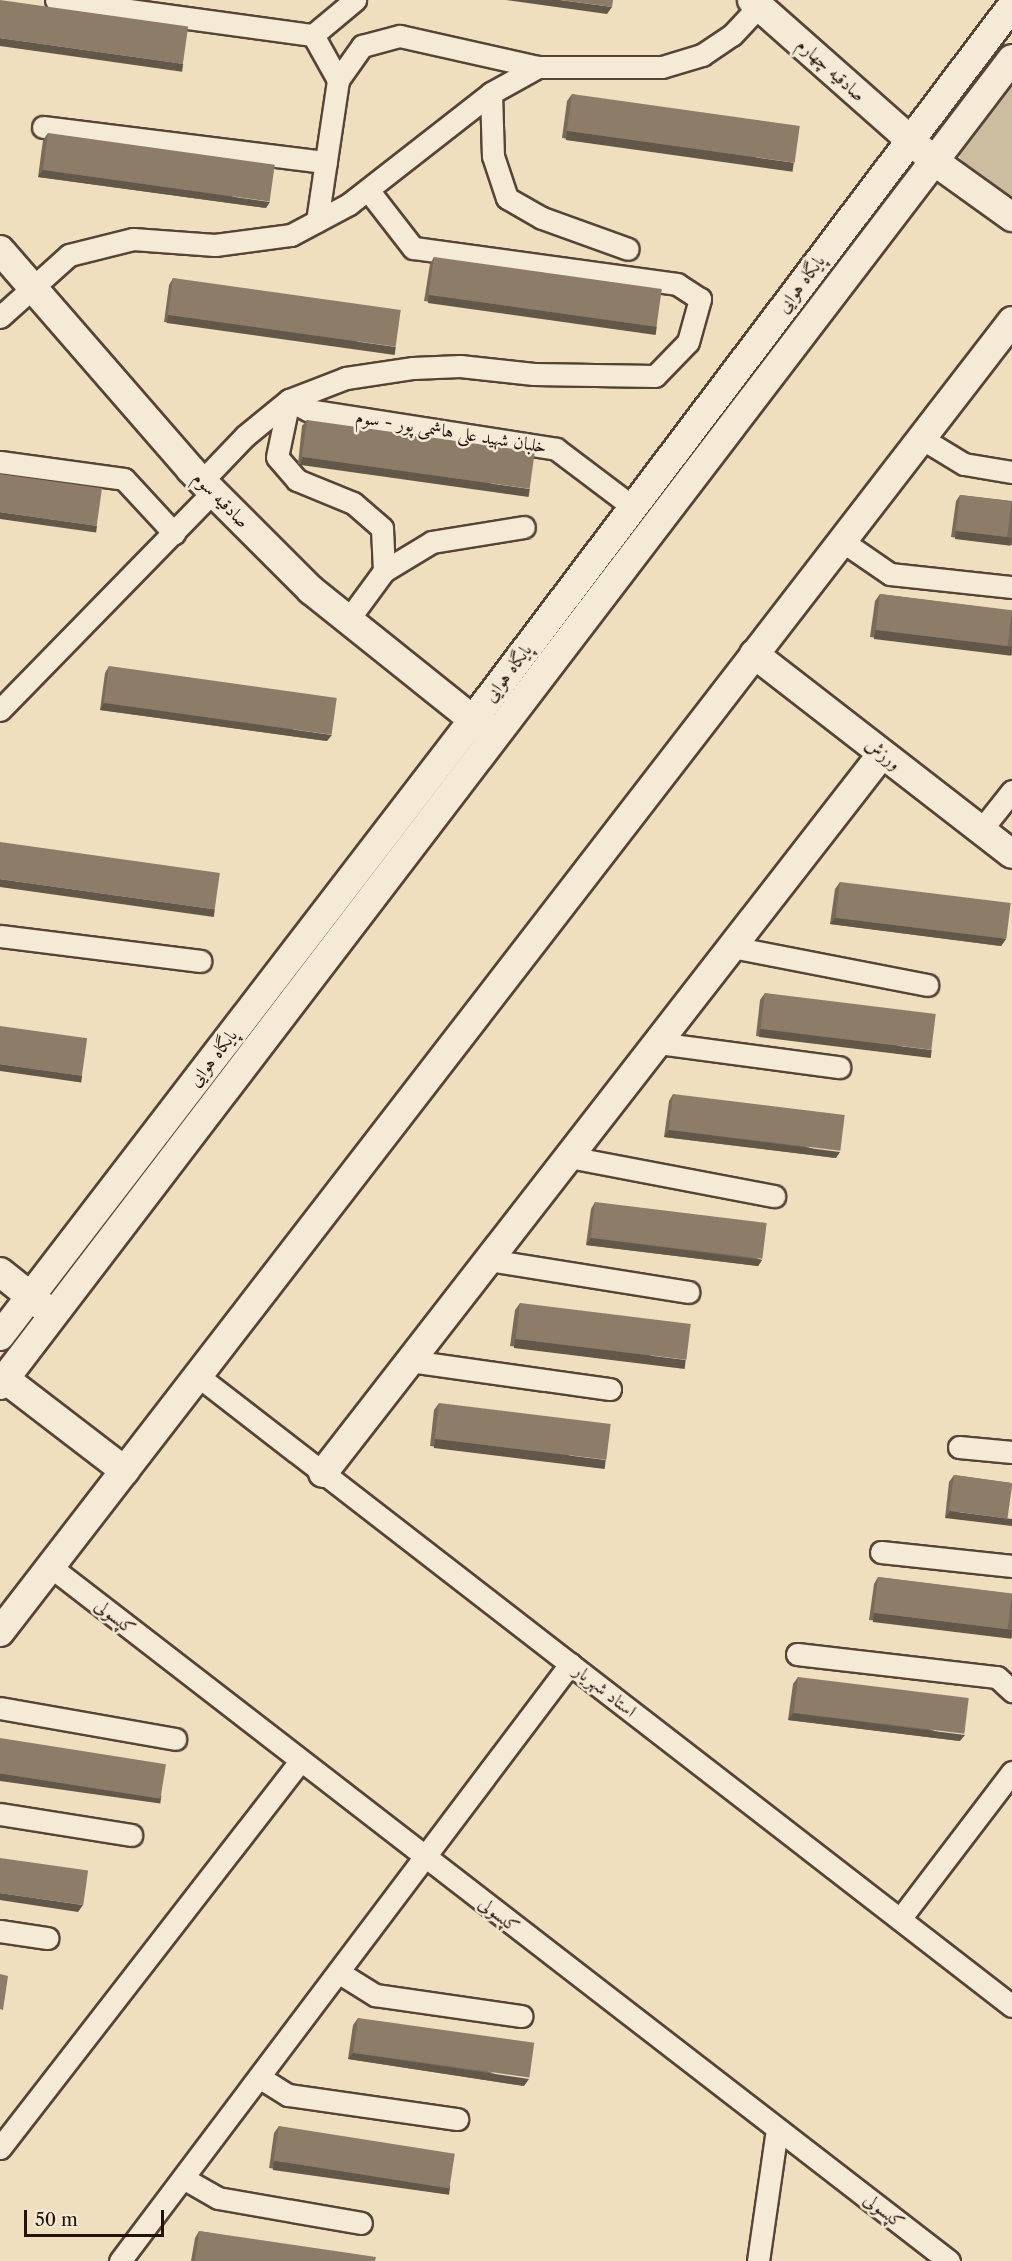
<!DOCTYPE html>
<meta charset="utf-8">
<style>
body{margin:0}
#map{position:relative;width:1012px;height:2261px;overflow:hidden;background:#efdfbf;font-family:"Libre Caslon Text",Amiri,serif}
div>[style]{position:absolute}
.green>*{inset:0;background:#ccbca0}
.roads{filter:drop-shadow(2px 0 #564437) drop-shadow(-2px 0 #564437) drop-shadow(0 2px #564437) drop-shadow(0 -2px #564437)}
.street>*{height:21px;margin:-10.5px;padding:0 10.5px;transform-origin:10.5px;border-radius:10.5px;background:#f5ead5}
.secondary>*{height:28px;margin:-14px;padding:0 14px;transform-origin:14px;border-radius:14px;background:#f5ead5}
.wall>*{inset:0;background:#796b59}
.shaded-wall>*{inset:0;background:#635749;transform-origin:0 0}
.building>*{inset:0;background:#8d7c68;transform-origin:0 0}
span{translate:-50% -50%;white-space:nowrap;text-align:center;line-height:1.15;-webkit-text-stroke:5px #f5ead5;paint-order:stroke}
.street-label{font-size:18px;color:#23110a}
.scale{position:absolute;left:24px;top:2210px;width:140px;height:27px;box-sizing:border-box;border:3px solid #23110a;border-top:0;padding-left:8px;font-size:18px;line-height:21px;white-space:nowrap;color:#23110a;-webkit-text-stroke:4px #f5ead5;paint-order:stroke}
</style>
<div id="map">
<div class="green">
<div style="clip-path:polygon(1012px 71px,1012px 199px,962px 163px,955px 146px)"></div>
</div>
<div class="roads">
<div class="street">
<div style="left:56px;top:0;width:259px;rotate:7.8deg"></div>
<div style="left:313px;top:35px;width:55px;rotate:-39.8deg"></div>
<div style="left:313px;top:35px;width:51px;rotate:60.9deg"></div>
<div style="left:491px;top:93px;width:63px;rotate:88.2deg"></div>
<div style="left:493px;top:156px;width:44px;rotate:71.6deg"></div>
<div style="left:507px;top:198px;width:40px;rotate:29.7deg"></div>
<div style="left:542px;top:218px;width:91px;rotate:19.8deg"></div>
<div style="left:43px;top:127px;width:285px;rotate:7.1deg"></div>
<div style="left:317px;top:221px;width:143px;rotate:-81.5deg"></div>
<div style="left:338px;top:80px;width:42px;rotate:-54.8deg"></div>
<div style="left:362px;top:46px;width:39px;rotate:-15deg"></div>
<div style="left:400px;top:36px;width:141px;rotate:12.7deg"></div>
<div style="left:0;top:317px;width:93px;rotate:-41.9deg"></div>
<div style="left:69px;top:255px;width:66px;rotate:-14deg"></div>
<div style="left:133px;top:239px;width:82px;rotate:4.2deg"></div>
<div style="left:215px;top:245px;width:77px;rotate:-7.5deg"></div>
<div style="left:291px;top:235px;width:66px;rotate:-28.1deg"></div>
<div style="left:349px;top:204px;width:180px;rotate:-38deg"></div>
<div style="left:491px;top:93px;width:54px;rotate:-29deg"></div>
<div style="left:538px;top:67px;width:124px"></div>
<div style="left:662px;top:67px;width:42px;rotate:-16.7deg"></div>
<div style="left:702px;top:55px;width:36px;rotate:-34deg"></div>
<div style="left:732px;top:35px;width:40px;rotate:-47deg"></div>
<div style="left:921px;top:438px;width:50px;rotate:31.2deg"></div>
<div style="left:964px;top:464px;width:49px;rotate:9.5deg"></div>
<div style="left:0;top:462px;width:125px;rotate:7.8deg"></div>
<div style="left:124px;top:479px;width:74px;rotate:47.2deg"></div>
<div style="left:202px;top:481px;width:62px;rotate:-46.3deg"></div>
<div style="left:245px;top:436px;width:57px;rotate:-39.3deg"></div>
<div style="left:289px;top:400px;width:61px;rotate:-21.1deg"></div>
<div style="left:346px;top:378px;width:68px;rotate:-8.5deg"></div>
<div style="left:413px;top:368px;width:47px;rotate:-2.4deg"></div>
<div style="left:460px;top:366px;width:74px;rotate:6.2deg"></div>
<div style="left:534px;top:374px;width:121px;rotate:0.9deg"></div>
<div style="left:655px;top:376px;width:47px;rotate:-45.9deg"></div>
<div style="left:688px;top:342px;width:45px;rotate:-74.4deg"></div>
<div style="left:700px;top:299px;width:27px;rotate:-147deg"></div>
<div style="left:677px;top:284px;width:266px;rotate:-172.2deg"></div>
<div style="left:413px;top:248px;width:73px;rotate:-127.8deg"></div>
<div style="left:842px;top:541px;width:58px;rotate:34.5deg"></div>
<div style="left:890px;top:574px;width:123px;rotate:6.1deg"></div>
<div style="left:384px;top:571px;width:43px;rotate:-92.7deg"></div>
<div style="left:382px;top:528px;width:38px;rotate:-139deg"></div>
<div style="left:353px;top:503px;width:61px;rotate:-157.7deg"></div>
<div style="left:297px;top:480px;width:30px;rotate:-131deg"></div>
<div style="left:277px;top:457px;width:58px;rotate:-78.1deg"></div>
<div style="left:289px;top:400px;width:21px;rotate:28deg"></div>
<div style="left:308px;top:410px;width:251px;rotate:8.9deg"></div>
<div style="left:556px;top:449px;width:96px;rotate:37deg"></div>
<div style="left:348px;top:620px;width:61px;rotate:-53.7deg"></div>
<div style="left:384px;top:571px;width:56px;rotate:-31.1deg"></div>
<div style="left:432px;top:542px;width:93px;rotate:-9.3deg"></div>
<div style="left:0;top:710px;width:305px;rotate:-45.7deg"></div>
<div style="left:981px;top:830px;width:50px;rotate:-51.5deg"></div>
<div style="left:0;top:936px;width:202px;rotate:7.1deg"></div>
<div style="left:732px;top:947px;width:199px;rotate:11deg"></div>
<div style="left:658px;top:1043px;width:183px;rotate:7.6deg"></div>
<div style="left:569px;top:1157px;width:209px;rotate:10.8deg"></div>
<div style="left:489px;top:1260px;width:202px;rotate:9.1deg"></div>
<div style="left:410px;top:1361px;width:202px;rotate:8deg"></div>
<div style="left:198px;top:1376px;width:1029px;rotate:37.74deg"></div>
<div style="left:959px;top:1447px;width:53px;rotate:5.4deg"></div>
<div style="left:881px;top:1552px;width:132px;rotate:6.1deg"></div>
<div style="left:51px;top:1567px;width:1135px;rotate:37.7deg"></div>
<div style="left:797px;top:1654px;width:201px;rotate:6.6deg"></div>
<div style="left:997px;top:1677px;width:21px;rotate:43deg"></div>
<div style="left:0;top:1708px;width:178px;rotate:10deg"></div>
<div style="left:0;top:1814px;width:133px;rotate:9.1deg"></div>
<div style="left:900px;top:1919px;width:185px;rotate:-52.7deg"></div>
<div style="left:0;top:1931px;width:48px;rotate:8.5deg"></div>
<div style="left:338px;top:1972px;width:44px;rotate:31.9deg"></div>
<div style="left:375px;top:1995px;width:148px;rotate:8.2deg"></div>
<div style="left:259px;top:2077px;width:34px;rotate:32deg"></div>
<div style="left:288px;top:2095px;width:171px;rotate:8.1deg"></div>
<div style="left:0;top:2148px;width:488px;rotate:-52.2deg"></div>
<div style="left:183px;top:2178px;width:40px;rotate:29.7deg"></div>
<div style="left:218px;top:2198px;width:145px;rotate:9.9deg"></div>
<div style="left:120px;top:2261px;width:748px;rotate:-52.99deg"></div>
<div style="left:758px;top:2261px;width:133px;rotate:-81.8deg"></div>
</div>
<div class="secondary">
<div style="left:752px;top:0;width:243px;rotate:41.5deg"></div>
<div style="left:934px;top:161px;width:96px;rotate:35.7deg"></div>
<div style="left:0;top:250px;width:291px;rotate:49deg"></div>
<div style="left:191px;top:470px;width:170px;rotate:45deg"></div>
<div style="left:311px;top:590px;width:227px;rotate:38.7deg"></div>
<div style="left:754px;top:654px;width:326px;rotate:37.8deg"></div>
<div style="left:0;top:1272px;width:58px;rotate:38.7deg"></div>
<div style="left:0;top:1336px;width:775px;rotate:-52.49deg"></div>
<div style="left:472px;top:721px;width:896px;rotate:-52.94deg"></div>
<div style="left:5px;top:1379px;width:151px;rotate:37.5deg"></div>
<div style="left:0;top:1385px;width:1668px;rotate:-52.65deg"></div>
<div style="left:323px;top:1473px;width:911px;rotate:-52.14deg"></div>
<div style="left:0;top:1632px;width:1656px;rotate:-52.33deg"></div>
</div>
</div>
<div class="wall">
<div style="clip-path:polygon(572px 94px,790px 169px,562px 138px,567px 101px)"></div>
<div style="clip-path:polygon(48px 133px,266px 208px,38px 177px,43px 140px)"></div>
<div style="clip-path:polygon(434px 257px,657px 326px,652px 332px,424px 301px,430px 264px)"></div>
<div style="clip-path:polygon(173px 278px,391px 353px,164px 322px,169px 285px)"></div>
<div style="clip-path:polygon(307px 420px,525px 495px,298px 464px,302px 426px)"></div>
<div style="clip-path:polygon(960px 495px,1012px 501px,1012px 545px,951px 537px,956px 501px)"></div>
<div style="clip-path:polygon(880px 594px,1012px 611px,1012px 655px,870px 637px,875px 601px)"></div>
<div style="clip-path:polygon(109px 666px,327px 741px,100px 710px,105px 673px)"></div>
<div style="clip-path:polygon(840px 882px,1006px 939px,1001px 946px,830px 924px,835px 889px)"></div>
<div style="clip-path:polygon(765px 993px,927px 1057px,756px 1036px,760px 1000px)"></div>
<div style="clip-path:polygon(673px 1094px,836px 1158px,664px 1137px,669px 1101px)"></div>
<div style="clip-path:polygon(595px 1202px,762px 1260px,758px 1266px,586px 1245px,591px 1209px)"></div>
<div style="clip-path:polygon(520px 1303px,682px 1368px,510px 1346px,515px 1310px)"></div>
<div style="clip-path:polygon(439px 1403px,601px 1468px,430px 1446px,434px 1410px)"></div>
<div style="clip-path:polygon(954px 1475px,1012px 1483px,945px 1518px,949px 1482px)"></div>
<div style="clip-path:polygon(878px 1577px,1012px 1594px,1012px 1638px,869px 1620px,874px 1584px)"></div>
<div style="clip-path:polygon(798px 1677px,960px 1741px,788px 1720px,793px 1684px)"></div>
<div style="clip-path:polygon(358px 2018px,524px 2086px,348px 2059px,353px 2025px)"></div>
<div style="clip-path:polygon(279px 2126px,446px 2194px,269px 2168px,274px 2133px)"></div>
<div style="clip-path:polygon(199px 2231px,375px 2261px,191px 2261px,195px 2238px)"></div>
</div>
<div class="shaded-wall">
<div style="clip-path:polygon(506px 0,560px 0,612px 7px,607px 14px)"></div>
<div style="left:0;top:38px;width:185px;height:8px;rotate:8deg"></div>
<div style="left:567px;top:131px;width:229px;height:9px;rotate:8deg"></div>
<div style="clip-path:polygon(43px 170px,270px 202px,266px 208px,38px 177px)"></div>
<div style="left:429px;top:295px;width:230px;height:8px;rotate:8deg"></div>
<div style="left:168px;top:315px;width:230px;height:8px;rotate:8deg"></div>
<div style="left:302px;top:457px;width:230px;height:8px;rotate:8deg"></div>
<div style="left:0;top:512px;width:98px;height:7px;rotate:8deg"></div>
<div style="left:956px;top:531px;width:56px;height:8px;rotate:7deg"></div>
<div style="left:875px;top:630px;width:138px;height:9px;rotate:7deg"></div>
<div style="clip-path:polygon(104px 703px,332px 735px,327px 741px,100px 710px)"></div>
<div style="left:0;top:879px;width:217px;height:8px;rotate:8deg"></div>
<div style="clip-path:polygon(835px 918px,1006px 939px,1001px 946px,830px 924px)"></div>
<div style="left:760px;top:1029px;width:173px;height:8px;rotate:7deg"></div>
<div style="left:0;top:1064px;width:83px;height:7px;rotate:8deg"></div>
<div style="clip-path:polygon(669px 1130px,840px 1152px,836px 1158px,664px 1137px)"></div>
<div style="clip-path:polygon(591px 1238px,762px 1260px,758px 1266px,586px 1245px)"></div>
<div style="left:515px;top:1339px;width:172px;height:9px;rotate:7deg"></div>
<div style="left:435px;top:1439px;width:172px;height:9px;rotate:7deg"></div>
<div style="clip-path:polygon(950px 1511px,1012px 1519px,1012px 1526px,945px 1518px)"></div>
<div style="left:874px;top:1613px;width:139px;height:9px;rotate:7deg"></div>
<div style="clip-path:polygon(793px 1713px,965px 1735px,960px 1741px,788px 1720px)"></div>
<div style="left:0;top:1773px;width:163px;height:8px;rotate:8deg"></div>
<div style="clip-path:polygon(0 1893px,83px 1905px,78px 1912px,0 1900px)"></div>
<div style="clip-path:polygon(353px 2053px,529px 2079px,524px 2086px,348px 2059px)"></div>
<div style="left:274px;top:2161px;width:178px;height:9px;rotate:8deg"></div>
</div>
<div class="building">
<div style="left:0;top:0;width:190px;height:38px;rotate:8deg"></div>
<div style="clip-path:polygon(560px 0,613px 0,612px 7px)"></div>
<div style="left:572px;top:94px;width:230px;height:37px;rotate:8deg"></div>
<div style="left:48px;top:133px;width:229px;height:37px;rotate:8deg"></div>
<div style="left:434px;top:257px;width:230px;height:38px;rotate:8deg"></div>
<div style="left:173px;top:278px;width:230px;height:37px;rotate:8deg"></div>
<div style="left:307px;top:420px;width:230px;height:37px;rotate:8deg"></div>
<div style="left:0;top:474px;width:103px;height:38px;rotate:8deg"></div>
<div style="left:960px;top:495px;width:52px;height:36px;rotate:7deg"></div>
<div style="left:880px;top:594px;width:133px;height:36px;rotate:7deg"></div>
<div style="left:109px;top:666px;width:230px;height:37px;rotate:8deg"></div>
<div style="left:0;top:842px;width:222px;height:37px;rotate:8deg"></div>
<div style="left:840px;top:882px;width:172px;height:36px;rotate:7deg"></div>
<div style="left:765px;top:993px;width:172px;height:36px;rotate:7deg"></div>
<div style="left:0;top:1026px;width:88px;height:38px;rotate:8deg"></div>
<div style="left:673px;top:1094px;width:173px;height:36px;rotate:7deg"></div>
<div style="left:595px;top:1202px;width:173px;height:36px;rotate:7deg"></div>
<div style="left:520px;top:1303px;width:172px;height:36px;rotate:7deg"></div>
<div style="left:439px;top:1403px;width:173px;height:36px;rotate:7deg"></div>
<div style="left:954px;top:1475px;width:59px;height:36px;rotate:8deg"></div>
<div style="left:878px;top:1577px;width:135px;height:36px;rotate:7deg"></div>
<div style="left:798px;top:1677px;width:172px;height:36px;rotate:7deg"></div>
<div style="left:0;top:1738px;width:168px;height:35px;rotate:9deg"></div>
<div style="left:0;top:1858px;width:89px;height:35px;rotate:8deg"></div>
<div style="clip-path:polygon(0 1974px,8px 1976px,3px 2010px,0 2009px)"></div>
<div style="left:358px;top:2018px;width:178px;height:35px;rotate:8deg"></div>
<div style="left:279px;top:2126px;width:178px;height:35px;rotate:9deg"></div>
<div style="clip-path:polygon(199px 2231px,376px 2257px,375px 2261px,195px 2261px)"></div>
</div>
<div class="street-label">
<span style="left:831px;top:70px;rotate:42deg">صادقیه چهارم</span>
<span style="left:801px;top:284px;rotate:-53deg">پایگاه هوایی</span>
<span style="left:451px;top:432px;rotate:9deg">خلبان شهید علی هاشمی پور - سوم</span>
<span style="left:221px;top:500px;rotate:45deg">صادقیه سوم</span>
<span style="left:508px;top:673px;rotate:-53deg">پایگاه هوایی</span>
<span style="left:883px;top:754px;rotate:38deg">ورزش</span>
<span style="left:213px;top:1058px;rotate:-52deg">پایگاه هوایی</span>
<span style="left:115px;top:1617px;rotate:38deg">کپسولی</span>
<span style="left:605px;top:1691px;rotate:38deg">استاد شهریار</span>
<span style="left:499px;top:1915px;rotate:38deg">کپسولی</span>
<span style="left:884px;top:2211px;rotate:38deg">کپسولی</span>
</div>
<div class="scale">50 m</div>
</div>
